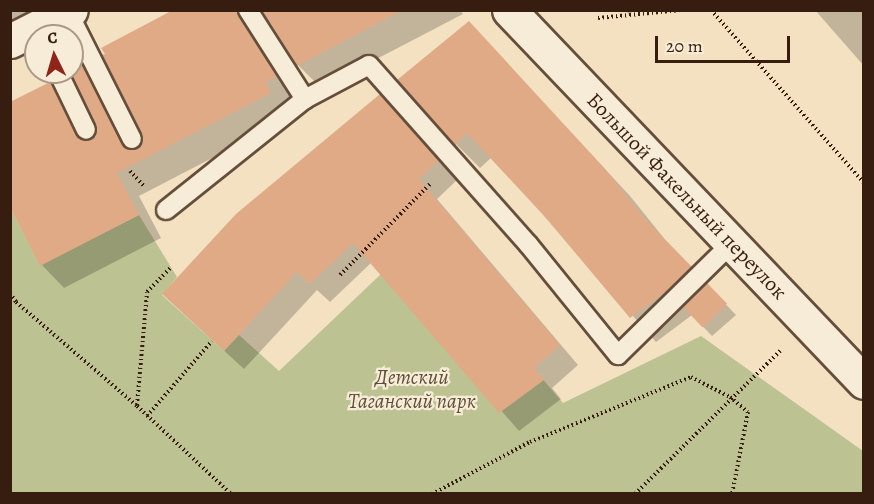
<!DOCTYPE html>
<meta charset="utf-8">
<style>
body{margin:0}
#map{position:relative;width:874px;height:504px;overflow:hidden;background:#f3e1c2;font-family:Alegreya,serif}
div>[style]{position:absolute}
.green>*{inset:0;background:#bdc292}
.shadow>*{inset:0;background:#0003}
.building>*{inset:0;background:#e0aa87;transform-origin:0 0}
.path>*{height:4px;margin-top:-2px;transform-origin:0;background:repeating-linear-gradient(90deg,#361d0f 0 1.5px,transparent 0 4.5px)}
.roads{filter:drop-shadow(2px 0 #654e3c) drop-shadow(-2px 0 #654e3c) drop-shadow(0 2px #654e3c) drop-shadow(0 -2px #654e3c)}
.lane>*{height:18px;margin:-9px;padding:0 9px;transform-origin:9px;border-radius:9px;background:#f7ecd7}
.street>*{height:33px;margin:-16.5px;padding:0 16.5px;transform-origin:16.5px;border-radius:16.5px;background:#f7ecd7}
.secondary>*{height:33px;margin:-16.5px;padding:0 16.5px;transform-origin:16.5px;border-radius:16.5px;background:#f7ecd7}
span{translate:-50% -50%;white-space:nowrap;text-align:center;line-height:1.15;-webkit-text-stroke:4.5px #f7ecd7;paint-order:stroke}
.street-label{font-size:21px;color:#361d0f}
.park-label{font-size:21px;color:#5e4f36;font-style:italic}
.frame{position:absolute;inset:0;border:12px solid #361d0f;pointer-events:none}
.north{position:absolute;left:24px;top:24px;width:60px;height:60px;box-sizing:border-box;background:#f7ecd7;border:2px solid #aa9987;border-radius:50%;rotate:355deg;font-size:16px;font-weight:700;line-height:24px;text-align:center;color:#361d0f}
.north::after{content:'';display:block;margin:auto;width:21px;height:27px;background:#8f2418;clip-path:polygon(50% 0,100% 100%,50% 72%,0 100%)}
.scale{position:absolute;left:655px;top:36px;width:135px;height:27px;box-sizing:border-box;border:3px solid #361d0f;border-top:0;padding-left:8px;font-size:18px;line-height:21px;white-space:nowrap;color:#361d0f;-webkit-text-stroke:4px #f7ecd7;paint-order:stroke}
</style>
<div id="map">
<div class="green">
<div style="clip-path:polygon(10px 207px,40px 265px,139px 215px,177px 277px,162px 295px,224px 351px,239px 335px,279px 371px,421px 236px,563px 403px,701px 336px,863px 451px,863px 493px,11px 493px)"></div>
</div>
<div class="shadow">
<div style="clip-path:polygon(10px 10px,42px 10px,10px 26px)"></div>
<div style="clip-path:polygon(176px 10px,460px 10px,463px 14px,321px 88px,298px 65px,271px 22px,266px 23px,299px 99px,293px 116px,139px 196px,161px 238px,64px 288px,42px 265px,50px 83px,73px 106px,90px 142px,97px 136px,98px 125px,82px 67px,105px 90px,135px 151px,138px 150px,145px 141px)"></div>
<div style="clip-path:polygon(625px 10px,634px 10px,629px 15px)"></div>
<div style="clip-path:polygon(815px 10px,864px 10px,864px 66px)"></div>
<div style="clip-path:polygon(469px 23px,630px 196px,671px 247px,736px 315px,712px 336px,692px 315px,656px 342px,492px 157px,480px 168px,456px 144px)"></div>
<div style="clip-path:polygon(399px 116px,457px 180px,437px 199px,578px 365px,552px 388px,561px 399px,519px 431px,372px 262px,330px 302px,317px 290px,244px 369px,183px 313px)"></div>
</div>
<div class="building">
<div style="clip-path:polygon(173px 10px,237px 10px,277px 76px,266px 82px,271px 93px,117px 173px,139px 215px,40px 266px,10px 207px,10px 102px,50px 82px,76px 135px,85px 141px,91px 140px,96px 136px,96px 126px,70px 72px,82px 65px,122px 144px,131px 150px,138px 149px,143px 140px,142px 134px,102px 55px,105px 54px,101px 48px)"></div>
<div style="clip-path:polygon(262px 10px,403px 10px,297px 66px)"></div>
<div style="clip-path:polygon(469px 21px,606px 170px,646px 220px,692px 267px,667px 291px,630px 318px,546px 218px,467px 133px,455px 145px,397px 80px)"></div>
<div style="clip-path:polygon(380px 94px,439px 160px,419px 179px,560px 345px,534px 368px,544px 380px,499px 413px,353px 243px,310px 284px,297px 272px,224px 351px,162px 294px,236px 214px)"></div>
<div style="left:707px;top:283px;width:29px;height:34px;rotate:46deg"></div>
</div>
<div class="path">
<div style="left:711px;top:10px;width:231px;rotate:48.5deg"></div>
<div style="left:598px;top:18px;width:83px;rotate:-5.5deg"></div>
<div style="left:130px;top:171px;width:22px;rotate:47deg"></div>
<div style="left:340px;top:275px;width:128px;rotate:-45.3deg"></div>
<div style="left:10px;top:293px;width:11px;rotate:56deg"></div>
<div style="left:16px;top:302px;width:160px;rotate:40.7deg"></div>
<div style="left:137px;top:406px;width:129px;rotate:43.1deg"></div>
<div style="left:137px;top:405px;width:113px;rotate:-84.9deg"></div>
<div style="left:147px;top:292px;width:35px;rotate:-46deg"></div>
<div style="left:147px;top:416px;width:99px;rotate:-49.1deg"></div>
<div style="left:432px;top:494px;width:111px;rotate:-28deg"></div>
<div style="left:530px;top:442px;width:174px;rotate:-22deg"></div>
<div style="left:691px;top:377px;width:44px;rotate:27.1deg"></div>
<div style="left:730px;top:397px;width:23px;rotate:40deg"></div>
<div style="left:748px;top:412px;width:84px;rotate:101deg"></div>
<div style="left:635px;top:494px;width:204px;rotate:-44.6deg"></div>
</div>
<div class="roads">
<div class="lane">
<div style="left:248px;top:10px;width:106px;rotate:57.4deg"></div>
<div style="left:305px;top:99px;width:72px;rotate:-28deg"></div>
<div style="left:369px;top:65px;width:239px;rotate:48.4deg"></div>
<div style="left:528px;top:244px;width:143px;rotate:51deg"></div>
<div style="left:618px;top:355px;width:160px;rotate:-44.5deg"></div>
<div style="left:68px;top:12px;width:142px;rotate:63.3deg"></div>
<div style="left:58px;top:72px;width:64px;rotate:64.2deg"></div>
<div style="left:166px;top:210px;width:178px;rotate:-38.6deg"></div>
</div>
<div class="street">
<div style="left:509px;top:10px;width:514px;rotate:46.34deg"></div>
</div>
<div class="secondary">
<div style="left:10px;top:41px;width:68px;rotate:-26.9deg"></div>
</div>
</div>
<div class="street-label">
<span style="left:687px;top:196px;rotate:46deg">Большой Факельный переулок</span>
</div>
<div class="park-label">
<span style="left:412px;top:389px">Детский<br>Таганский парк</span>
</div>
<div class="frame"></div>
<div class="north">С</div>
<div class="scale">20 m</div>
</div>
